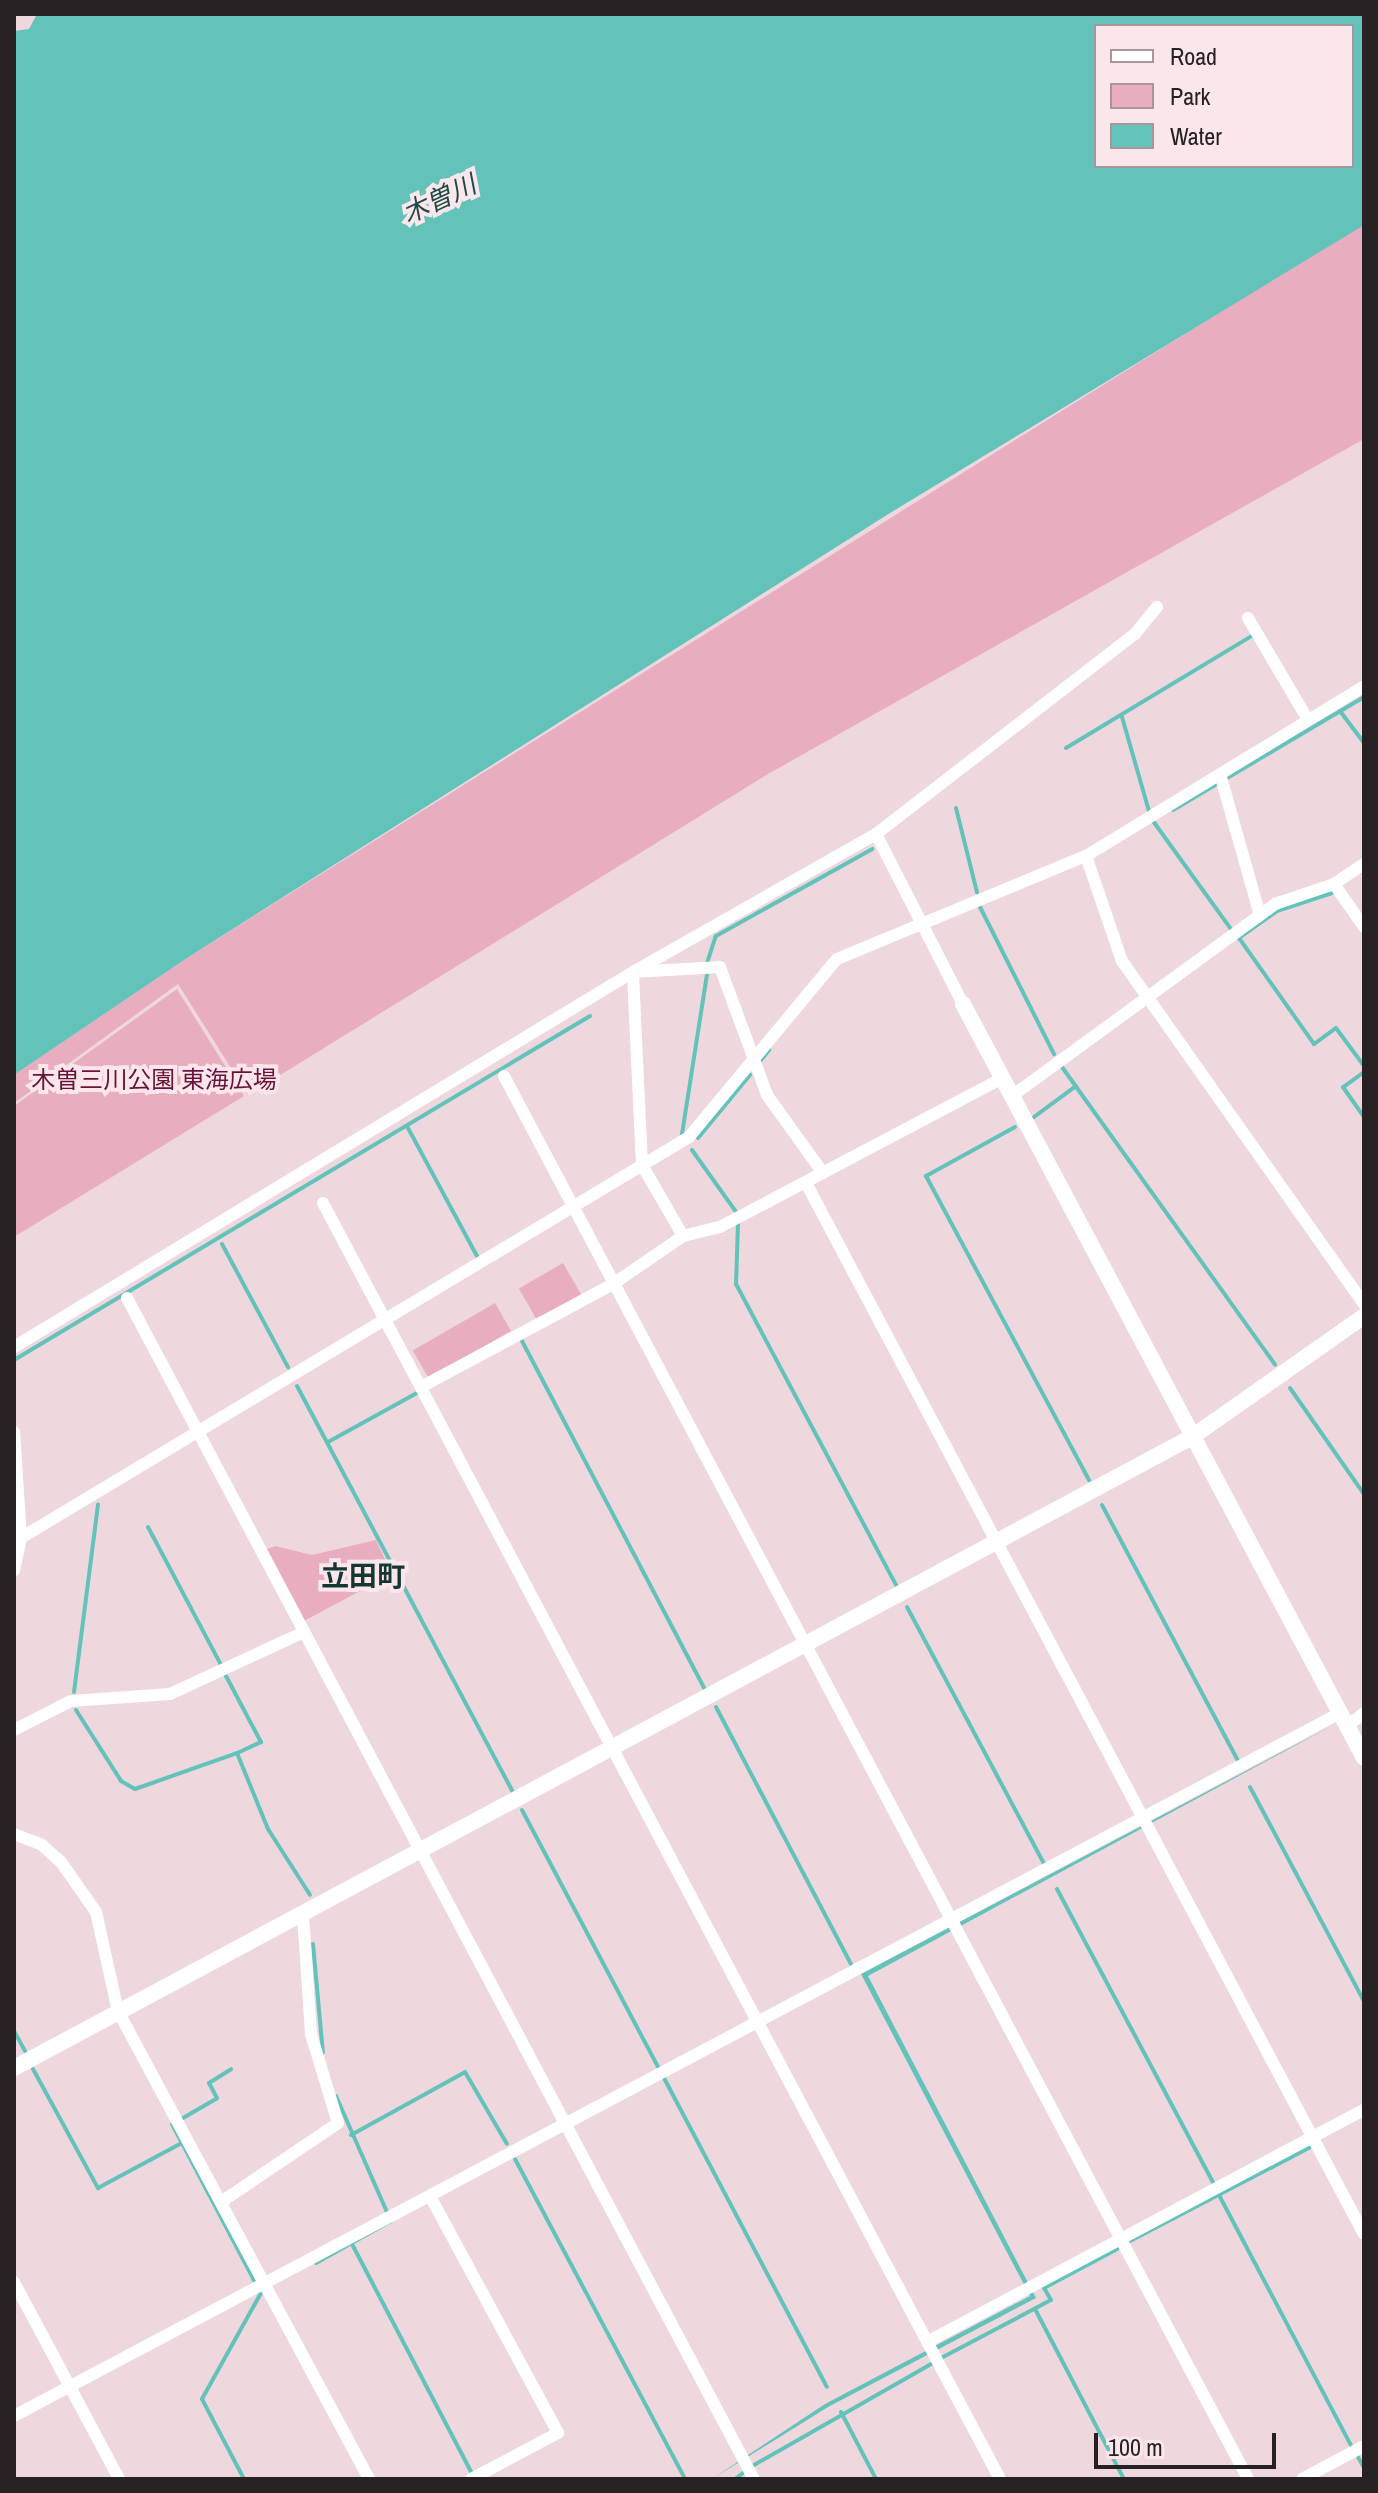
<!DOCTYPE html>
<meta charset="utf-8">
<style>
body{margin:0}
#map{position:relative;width:1378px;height:2493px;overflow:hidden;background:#eed8de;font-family:"Archivo Narrow","Noto Sans JP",sans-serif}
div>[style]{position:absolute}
.green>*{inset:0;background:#e8aebf;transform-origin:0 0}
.water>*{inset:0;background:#63c2ba}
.stream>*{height:4px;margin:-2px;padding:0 2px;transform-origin:2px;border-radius:2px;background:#63c2ba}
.minor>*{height:12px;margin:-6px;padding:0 6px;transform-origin:6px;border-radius:6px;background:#fff}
.tertiary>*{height:16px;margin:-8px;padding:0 8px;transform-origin:8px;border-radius:8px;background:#fff}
span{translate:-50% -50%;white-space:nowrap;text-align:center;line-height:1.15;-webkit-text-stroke:8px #fbe6eb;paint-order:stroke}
.park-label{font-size:24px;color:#681338}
.water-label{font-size:26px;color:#1e4946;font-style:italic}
.quarter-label{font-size:28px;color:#143734;font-weight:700}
.frame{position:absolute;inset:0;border:16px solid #282123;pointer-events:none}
.legend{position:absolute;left:1094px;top:24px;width:260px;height:144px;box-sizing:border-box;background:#fbe6eb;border:2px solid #a7979b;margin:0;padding:10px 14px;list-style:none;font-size:24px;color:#282123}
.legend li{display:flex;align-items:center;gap:16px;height:40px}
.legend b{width:40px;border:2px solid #a7979b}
.scale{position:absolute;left:1094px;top:2433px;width:182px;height:36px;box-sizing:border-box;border:4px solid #282123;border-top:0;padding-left:10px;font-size:24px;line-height:28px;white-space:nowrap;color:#282123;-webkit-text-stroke:6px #fbe6eb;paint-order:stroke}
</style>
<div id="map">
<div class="green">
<div style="clip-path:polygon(1364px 222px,1364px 439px,768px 774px,248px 1095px,178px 984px,14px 1103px,14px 1075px,187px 958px)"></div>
<div style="clip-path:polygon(177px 989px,244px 1096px,14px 1237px,14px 1106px)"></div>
<div style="left:563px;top:1263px;width:38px;height:51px;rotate:60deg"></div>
<div style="left:495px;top:1303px;width:32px;height:95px;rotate:60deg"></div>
<div style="clip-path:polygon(376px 1540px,392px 1574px,304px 1621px,265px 1550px,275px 1546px,312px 1555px)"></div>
</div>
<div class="water">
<div style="clip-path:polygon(evenodd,37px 14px,1364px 14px,1364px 225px,890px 513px,187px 958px,14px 1075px,14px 31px,29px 29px,37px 14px,1096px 26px,1352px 26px,1352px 166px,1096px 166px,1096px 26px)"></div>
<div style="clip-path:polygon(1337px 1723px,868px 1976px,1036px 2298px,828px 2407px,712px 2479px,825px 2404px,1030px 2296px,861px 1974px)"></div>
</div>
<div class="stream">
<div style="left:1340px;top:711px;width:40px;rotate:53deg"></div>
<div style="left:1122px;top:717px;width:98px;rotate:74deg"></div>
<div style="left:1066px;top:748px;width:218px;rotate:-31.1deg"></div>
<div style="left:956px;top:808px;width:87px;rotate:76deg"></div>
<div style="left:1173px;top:810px;width:222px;rotate:-30.6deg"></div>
<div style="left:1153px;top:821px;width:133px;rotate:54.2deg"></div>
<div style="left:1332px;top:893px;width:58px;rotate:161.9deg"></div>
<div style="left:1277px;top:911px;width:47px;rotate:144.6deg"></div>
<div style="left:1239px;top:938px;width:130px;rotate:54.7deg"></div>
<div style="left:1314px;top:1044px;width:27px;rotate:-36deg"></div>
<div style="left:1336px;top:1028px;width:47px;rotate:53.6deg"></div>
<div style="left:979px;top:905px;width:167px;rotate:63.3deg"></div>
<div style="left:707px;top:963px;width:28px;rotate:-72deg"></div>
<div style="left:716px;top:936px;width:179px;rotate:-29.1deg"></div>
<div style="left:761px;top:1060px;width:13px;rotate:-51deg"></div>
<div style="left:1062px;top:1067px;width:366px;rotate:54.4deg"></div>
<div style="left:1364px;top:1072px;width:26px;rotate:144deg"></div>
<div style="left:1343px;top:1087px;width:37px;rotate:55deg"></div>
<div style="left:1034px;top:1117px;width:52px;rotate:-36.4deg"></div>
<div style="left:1015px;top:1127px;width:102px;rotate:151.2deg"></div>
<div style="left:926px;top:1176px;width:345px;rotate:61.8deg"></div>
<div style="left:408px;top:1128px;width:150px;rotate:61.7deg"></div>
<div style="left:682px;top:1134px;width:161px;rotate:-81.1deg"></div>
<div style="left:698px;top:1138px;width:82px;rotate:-50.5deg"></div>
<div style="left:692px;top:1150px;width:76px;rotate:54.6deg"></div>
<div style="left:738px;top:1224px;width:60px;rotate:91.9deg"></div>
<div style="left:736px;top:1284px;width:343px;rotate:62deg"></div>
<div style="left:222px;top:1244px;width:140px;rotate:61.8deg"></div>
<div style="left:522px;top:1341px;width:393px;rotate:62.3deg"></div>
<div style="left:14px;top:1360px;width:671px;rotate:-30.85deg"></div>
<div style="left:297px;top:1386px;width:459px;rotate:62deg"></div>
<div style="left:1290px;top:1388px;width:129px;rotate:55.1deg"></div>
<div style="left:328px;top:1442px;width:102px;rotate:-28.8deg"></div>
<div style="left:1102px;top:1505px;width:290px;rotate:62deg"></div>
<div style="left:148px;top:1527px;width:156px;rotate:62.1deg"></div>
<div style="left:907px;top:1607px;width:293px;rotate:61.9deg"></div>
<div style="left:226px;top:1676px;width:75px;rotate:62.1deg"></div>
<div style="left:261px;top:1742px;width:26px;rotate:155deg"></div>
<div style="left:74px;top:1692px;width:189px;rotate:-82.7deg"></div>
<div style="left:716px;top:1707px;width:290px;rotate:62.3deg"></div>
<div style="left:76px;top:1710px;width:84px;rotate:57.6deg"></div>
<div style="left:121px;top:1781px;width:16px;rotate:30deg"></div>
<div style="left:135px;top:1789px;width:108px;rotate:-19.4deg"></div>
<div style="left:237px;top:1753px;width:82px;rotate:67.8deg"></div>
<div style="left:268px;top:1829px;width:78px;rotate:57.5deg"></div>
<div style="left:1250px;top:1787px;width:242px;rotate:62deg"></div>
<div style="left:522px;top:1810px;width:291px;rotate:62.1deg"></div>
<div style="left:1057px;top:1889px;width:333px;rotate:62deg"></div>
<div style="left:313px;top:1944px;width:109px;rotate:84.8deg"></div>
<div style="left:14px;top:2031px;width:23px;rotate:61deg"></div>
<div style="left:33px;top:2069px;width:136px;rotate:61.4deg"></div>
<div style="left:98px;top:2188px;width:95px;rotate:-28.2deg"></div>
<div style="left:664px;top:2078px;width:349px;rotate:62.2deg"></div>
<div style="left:336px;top:2096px;width:127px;rotate:66.3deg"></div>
<div style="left:183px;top:2118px;width:39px;rotate:-30deg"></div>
<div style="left:217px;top:2098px;width:17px;rotate:-118deg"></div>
<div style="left:209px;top:2083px;width:26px;rotate:-32deg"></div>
<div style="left:172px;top:2124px;width:178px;rotate:62.3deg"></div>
<div style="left:351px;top:2135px;width:130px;rotate:-28.9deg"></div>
<div style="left:465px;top:2072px;width:83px;rotate:59.7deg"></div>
<div style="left:515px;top:2159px;width:362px;rotate:62deg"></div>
<div style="left:1219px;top:2195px;width:285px;rotate:62.2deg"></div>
<div style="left:1130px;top:2241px;width:202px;rotate:-27.5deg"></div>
<div style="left:352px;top:2244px;width:257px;rotate:62.4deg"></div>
<div style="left:316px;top:2263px;width:86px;rotate:-29.2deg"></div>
<div style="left:1035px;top:2309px;width:192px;rotate:62.4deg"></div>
<div style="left:943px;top:2357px;width:122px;rotate:-27.8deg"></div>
<div style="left:1051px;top:2300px;width:14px;rotate:-120deg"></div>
<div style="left:1044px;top:2288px;width:83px;rotate:-28.1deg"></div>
<div style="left:841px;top:2412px;width:76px;rotate:62.4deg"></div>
<div style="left:1358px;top:2457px;width:13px;rotate:61deg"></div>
<div style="left:754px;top:2465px;width:204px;rotate:-29.7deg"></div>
<div style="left:244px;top:2479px;width:90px;rotate:-117.7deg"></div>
<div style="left:202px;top:2399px;width:121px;rotate:-60.9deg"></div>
<div style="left:735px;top:2479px;width:10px;rotate:-37deg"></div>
</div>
<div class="minor">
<div style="left:1248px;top:618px;width:118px;rotate:59.5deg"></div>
<div style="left:1220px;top:774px;width:147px;rotate:74.2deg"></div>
<div style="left:876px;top:834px;width:191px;rotate:62.9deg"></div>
<div style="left:1086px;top:856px;width:111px;rotate:71.1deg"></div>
<div style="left:1122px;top:961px;width:420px;rotate:54.8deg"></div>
<div style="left:1334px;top:884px;width:52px;rotate:55.1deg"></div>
<div style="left:504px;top:1076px;width:1588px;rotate:62.06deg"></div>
<div style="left:1012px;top:1096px;width:326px;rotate:-36.1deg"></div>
<div style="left:1275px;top:904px;width:62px;rotate:-18.7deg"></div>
<div style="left:1334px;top:884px;width:36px;rotate:-34deg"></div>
<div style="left:806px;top:1183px;width:1190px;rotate:62.04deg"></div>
<div style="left:323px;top:1203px;width:1444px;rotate:62.05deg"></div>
<div style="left:683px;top:1236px;width:82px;rotate:-120deg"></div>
<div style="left:642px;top:1165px;width:193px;rotate:-92.7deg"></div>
<div style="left:633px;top:972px;width:87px;rotate:-3.3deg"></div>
<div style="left:720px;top:967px;width:136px;rotate:69.8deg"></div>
<div style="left:767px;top:1095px;width:96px;rotate:54.3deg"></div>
<div style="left:127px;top:1298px;width:1337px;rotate:62.04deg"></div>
<div style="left:14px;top:1347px;width:724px;rotate:-31.21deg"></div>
<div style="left:633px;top:972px;width:279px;rotate:-29.6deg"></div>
<div style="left:876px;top:834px;width:327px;rotate:-37.7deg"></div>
<div style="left:1135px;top:634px;width:35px;rotate:-51deg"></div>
<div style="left:421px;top:1387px;width:218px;rotate:-28.2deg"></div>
<div style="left:613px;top:1284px;width:85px;rotate:-34.4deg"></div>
<div style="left:683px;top:1236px;width:38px;rotate:-14deg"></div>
<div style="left:720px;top:1227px;width:320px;rotate:-27.8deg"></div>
<div style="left:14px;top:1432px;width:106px;rotate:86.2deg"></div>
<div style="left:21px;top:1538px;width:33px;rotate:102deg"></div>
<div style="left:14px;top:1542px;width:787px;rotate:-30.96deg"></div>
<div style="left:689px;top:1137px;width:231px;rotate:-50.3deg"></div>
<div style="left:837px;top:959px;width:269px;rotate:-22.5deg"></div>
<div style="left:1086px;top:856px;width:326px;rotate:-31.4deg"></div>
<div style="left:1347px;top:1726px;width:21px;rotate:-37deg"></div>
<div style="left:14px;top:1730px;width:64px;rotate:-27deg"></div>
<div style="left:71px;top:1701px;width:99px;rotate:-4deg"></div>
<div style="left:170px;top:1694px;width:148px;rotate:-24.8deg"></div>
<div style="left:14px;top:1834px;width:30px;rotate:21deg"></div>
<div style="left:42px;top:1845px;width:25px;rotate:42deg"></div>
<div style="left:61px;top:1862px;width:61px;rotate:55deg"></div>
<div style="left:96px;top:1912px;width:101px;rotate:77.5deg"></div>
<div style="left:118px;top:2011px;width:531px;rotate:61.79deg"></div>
<div style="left:430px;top:2196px;width:269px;rotate:61.6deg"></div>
<div style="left:558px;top:2433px;width:98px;rotate:152.1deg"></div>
<div style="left:221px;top:2202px;width:141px;rotate:-34deg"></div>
<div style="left:338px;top:2123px;width:93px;rotate:-106.9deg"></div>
<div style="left:311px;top:2034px;width:122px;rotate:-93.8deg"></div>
<div style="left:14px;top:2282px;width:223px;rotate:61.9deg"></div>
<div style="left:927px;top:2342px;width:495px;rotate:-28deg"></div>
<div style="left:14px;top:2416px;width:1501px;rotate:-27.93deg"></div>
<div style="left:1302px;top:2479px;width:70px;rotate:-28deg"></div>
</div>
<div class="tertiary">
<div style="left:963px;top:1004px;width:854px;rotate:61.99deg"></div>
<div style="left:14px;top:2068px;width:1336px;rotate:-28.18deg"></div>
<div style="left:1192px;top:1437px;width:210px;rotate:-35.1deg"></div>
</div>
<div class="park-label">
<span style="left:154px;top:1080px">木曽三川公園 東海広場</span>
</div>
<div class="water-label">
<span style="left:439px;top:199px;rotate:-25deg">木曽川</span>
</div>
<div class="quarter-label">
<span style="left:363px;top:1576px">立田町</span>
</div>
<div class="frame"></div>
<ul class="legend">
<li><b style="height:10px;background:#fff"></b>Road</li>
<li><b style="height:22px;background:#e8aebf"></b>Park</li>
<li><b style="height:22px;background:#63c2ba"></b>Water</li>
</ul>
<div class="scale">100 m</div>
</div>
